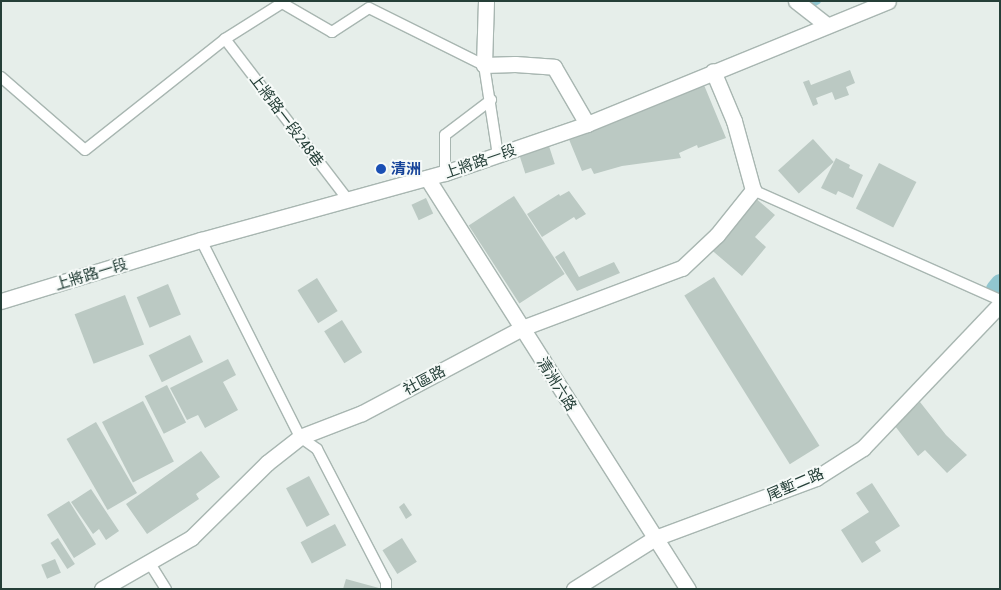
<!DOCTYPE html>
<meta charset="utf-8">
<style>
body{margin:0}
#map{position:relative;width:1001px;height:590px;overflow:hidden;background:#e6eeea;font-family:"Asap Condensed","Noto Sans TC",sans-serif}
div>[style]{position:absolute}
.stream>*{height:5px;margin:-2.5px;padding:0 2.5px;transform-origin:2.5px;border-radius:2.5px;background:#91c6cf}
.canal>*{height:18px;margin:-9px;padding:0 9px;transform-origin:9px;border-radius:9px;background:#91c6cf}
.building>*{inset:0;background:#bbc9c3;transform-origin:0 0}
.roads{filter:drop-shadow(1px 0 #a8b6b1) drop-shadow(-1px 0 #a8b6b1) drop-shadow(0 1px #a8b6b1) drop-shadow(0 -1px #a8b6b1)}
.lane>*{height:10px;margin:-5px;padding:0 5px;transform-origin:5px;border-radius:5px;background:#fff}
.street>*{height:15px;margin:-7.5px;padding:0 7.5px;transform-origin:7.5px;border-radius:7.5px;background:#fff}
.secondary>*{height:15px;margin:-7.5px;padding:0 7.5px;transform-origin:7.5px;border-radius:7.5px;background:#fff}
.dots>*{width:14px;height:14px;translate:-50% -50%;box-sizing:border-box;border:2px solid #f6faf8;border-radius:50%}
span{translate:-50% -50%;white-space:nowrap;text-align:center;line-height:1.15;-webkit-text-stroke:4px #f6faf8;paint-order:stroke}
.street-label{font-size:15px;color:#253f38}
.transit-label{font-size:15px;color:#164399;font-weight:700}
.left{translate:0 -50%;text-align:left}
.frame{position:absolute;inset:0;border:2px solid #253f38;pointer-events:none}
</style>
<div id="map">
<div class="stream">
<div style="left:812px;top:1px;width:3px;rotate:45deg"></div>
<div style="left:814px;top:3px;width:4px;rotate:-27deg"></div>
</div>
<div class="canal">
<div style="left:995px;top:289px;width:8px;rotate:-50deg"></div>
</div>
<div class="building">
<div style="clip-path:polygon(850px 70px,855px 83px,846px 87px,849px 95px,835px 100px,832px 92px,816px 98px,818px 104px,813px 106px,803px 82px,809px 80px,811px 85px)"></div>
<div style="clip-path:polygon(704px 85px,726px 138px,698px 148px,697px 145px,679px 153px,681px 158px,622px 166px,594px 174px,591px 168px,582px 171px,568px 137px)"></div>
<div style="left:813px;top:139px;width:31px;height:47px;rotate:48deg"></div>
<div style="left:548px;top:143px;width:22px;height:31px;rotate:72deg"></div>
<div style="clip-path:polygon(836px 158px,850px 165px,849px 168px,863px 175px,853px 198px,838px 191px,836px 195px,821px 188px)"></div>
<div style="left:879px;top:163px;width:42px;height:51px;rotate:27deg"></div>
<div style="clip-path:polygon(569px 191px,586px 214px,576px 220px,574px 217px,542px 237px,527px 214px,559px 194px,560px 196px)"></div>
<div style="left:514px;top:196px;width:93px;height:54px;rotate:57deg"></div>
<div style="clip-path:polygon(753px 196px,775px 215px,755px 237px,766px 247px,742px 276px,708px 247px)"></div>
<div style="left:426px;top:198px;width:17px;height:16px;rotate:65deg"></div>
<div style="clip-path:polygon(564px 251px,579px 277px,614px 262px,620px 273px,577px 291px,555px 257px)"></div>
<div style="left:714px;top:277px;width:199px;height:35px;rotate:58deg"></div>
<div style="left:317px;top:278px;width:39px;height:23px;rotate:58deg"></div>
<div style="left:168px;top:284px;width:33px;height:34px;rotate:67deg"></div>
<div style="left:125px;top:295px;width:53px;height:54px;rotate:69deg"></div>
<div style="left:342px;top:320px;width:38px;height:21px;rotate:58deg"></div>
<div style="left:190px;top:335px;width:30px;height:46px;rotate:64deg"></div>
<div style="clip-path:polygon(228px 359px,236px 375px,223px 382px,238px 410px,205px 428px,198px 415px,187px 420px,170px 388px)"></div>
<div style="left:167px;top:385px;width:42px;height:25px;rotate:63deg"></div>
<div style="left:143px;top:401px;width:68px;height:46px;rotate:63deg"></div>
<div style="clip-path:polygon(920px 402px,946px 435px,967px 455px,947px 473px,925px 450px,918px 456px,895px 426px)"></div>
<div style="left:96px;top:422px;width:82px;height:34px;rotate:60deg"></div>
<div style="clip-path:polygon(201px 451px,220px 477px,196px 494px,199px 499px,147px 534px,126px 504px)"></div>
<div style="left:309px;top:476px;width:44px;height:26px;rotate:62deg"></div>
<div style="clip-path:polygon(872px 483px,900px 526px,875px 542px,881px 551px,862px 563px,841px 530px,869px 512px,856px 493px)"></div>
<div style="clip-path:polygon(91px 489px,119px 531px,106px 540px,99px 529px,93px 534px,71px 502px)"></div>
<div style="left:69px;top:501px;width:51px;height:26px;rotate:58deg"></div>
<div style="clip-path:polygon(404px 503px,412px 515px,406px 519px,399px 507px)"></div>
<div style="left:335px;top:524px;width:24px;height:39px;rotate:62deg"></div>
<div style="left:58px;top:538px;width:31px;height:9px;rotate:57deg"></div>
<div style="left:402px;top:538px;width:28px;height:23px;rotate:58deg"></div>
<div style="left:55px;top:559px;width:15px;height:15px;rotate:67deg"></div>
<div style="clip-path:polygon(346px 579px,379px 588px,379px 589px,343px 589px)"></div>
</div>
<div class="roads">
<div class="lane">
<div style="left:225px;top:39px;width:204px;rotate:52.6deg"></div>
<div style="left:1px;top:77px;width:111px;rotate:41deg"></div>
<div style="left:85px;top:150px;width:179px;rotate:-38.4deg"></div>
<div style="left:225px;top:39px;width:67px;rotate:-32.3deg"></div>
<div style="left:282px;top:3px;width:58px;rotate:30.1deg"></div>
<div style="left:332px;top:32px;width:44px;rotate:-33deg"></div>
<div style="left:369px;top:8px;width:128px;rotate:26.4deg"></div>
<div style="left:484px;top:65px;width:91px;rotate:81.2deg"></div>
<div style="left:445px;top:173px;width:38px;rotate:-90deg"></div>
<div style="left:445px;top:135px;width:58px;rotate:-37.3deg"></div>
<div style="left:753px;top:190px;width:270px;rotate:24deg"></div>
<div style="left:201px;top:240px;width:220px;rotate:63.3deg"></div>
<div style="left:300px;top:437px;width:21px;rotate:35deg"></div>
<div style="left:317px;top:449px;width:150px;rotate:62.6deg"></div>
<div style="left:386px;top:582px;width:7px;rotate:90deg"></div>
<div style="left:149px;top:562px;width:32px;rotate:58deg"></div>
</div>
<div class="street">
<div style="left:486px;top:1px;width:64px;rotate:91.8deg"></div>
<div style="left:484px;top:65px;width:31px;rotate:-2deg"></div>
<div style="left:515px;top:64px;width:39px;rotate:4deg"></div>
<div style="left:554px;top:67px;width:66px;rotate:59.9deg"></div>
<div style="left:796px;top:1px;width:39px;rotate:38deg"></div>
<div style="left:427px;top:178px;width:487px;rotate:57.6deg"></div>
<div style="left:102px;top:589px;width:103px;rotate:-29.8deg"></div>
<div style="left:191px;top:538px;width:107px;rotate:-44.6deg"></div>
<div style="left:267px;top:463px;width:42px;rotate:-38.2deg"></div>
<div style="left:300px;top:437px;width:66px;rotate:-21.2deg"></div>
<div style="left:362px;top:413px;width:181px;rotate:-28deg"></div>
<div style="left:522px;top:328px;width:171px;rotate:-20.6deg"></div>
<div style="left:682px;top:268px;width:48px;rotate:-43.3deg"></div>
<div style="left:717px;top:235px;width:58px;rotate:-51.3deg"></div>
<div style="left:753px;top:190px;width:72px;rotate:-105.4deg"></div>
<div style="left:734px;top:121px;width:54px;rotate:-112.8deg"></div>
<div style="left:574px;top:589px;width:96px;rotate:-32.2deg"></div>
<div style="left:655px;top:538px;width:172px;rotate:-20.4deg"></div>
<div style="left:816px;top:478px;width:56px;rotate:-32.6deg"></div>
<div style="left:863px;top:448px;width:199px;rotate:-46.4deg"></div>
</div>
<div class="secondary">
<div style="left:1px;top:301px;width:209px;rotate:-17deg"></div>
<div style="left:201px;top:240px;width:253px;rotate:-15.4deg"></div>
<div style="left:445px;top:173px;width:150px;rotate:-19deg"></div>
<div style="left:587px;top:124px;width:325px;rotate:-22.2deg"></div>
</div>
</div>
<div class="dots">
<div style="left:381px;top:169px;background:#1a4fb4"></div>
</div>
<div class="street-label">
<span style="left:287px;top:120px;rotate:53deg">上將路一段248巷</span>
<span style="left:480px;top:161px;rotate:-19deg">上將路一段</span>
<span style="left:91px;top:274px;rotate:-17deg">上將路一段</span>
<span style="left:424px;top:380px;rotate:-28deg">社區路</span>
<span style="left:557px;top:384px;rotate:58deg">清洲六路</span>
<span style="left:795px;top:484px;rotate:-23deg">尾塹二路</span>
</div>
<div class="transit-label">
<span class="left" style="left:391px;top:169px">清洲</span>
</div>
<div class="frame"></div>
</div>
